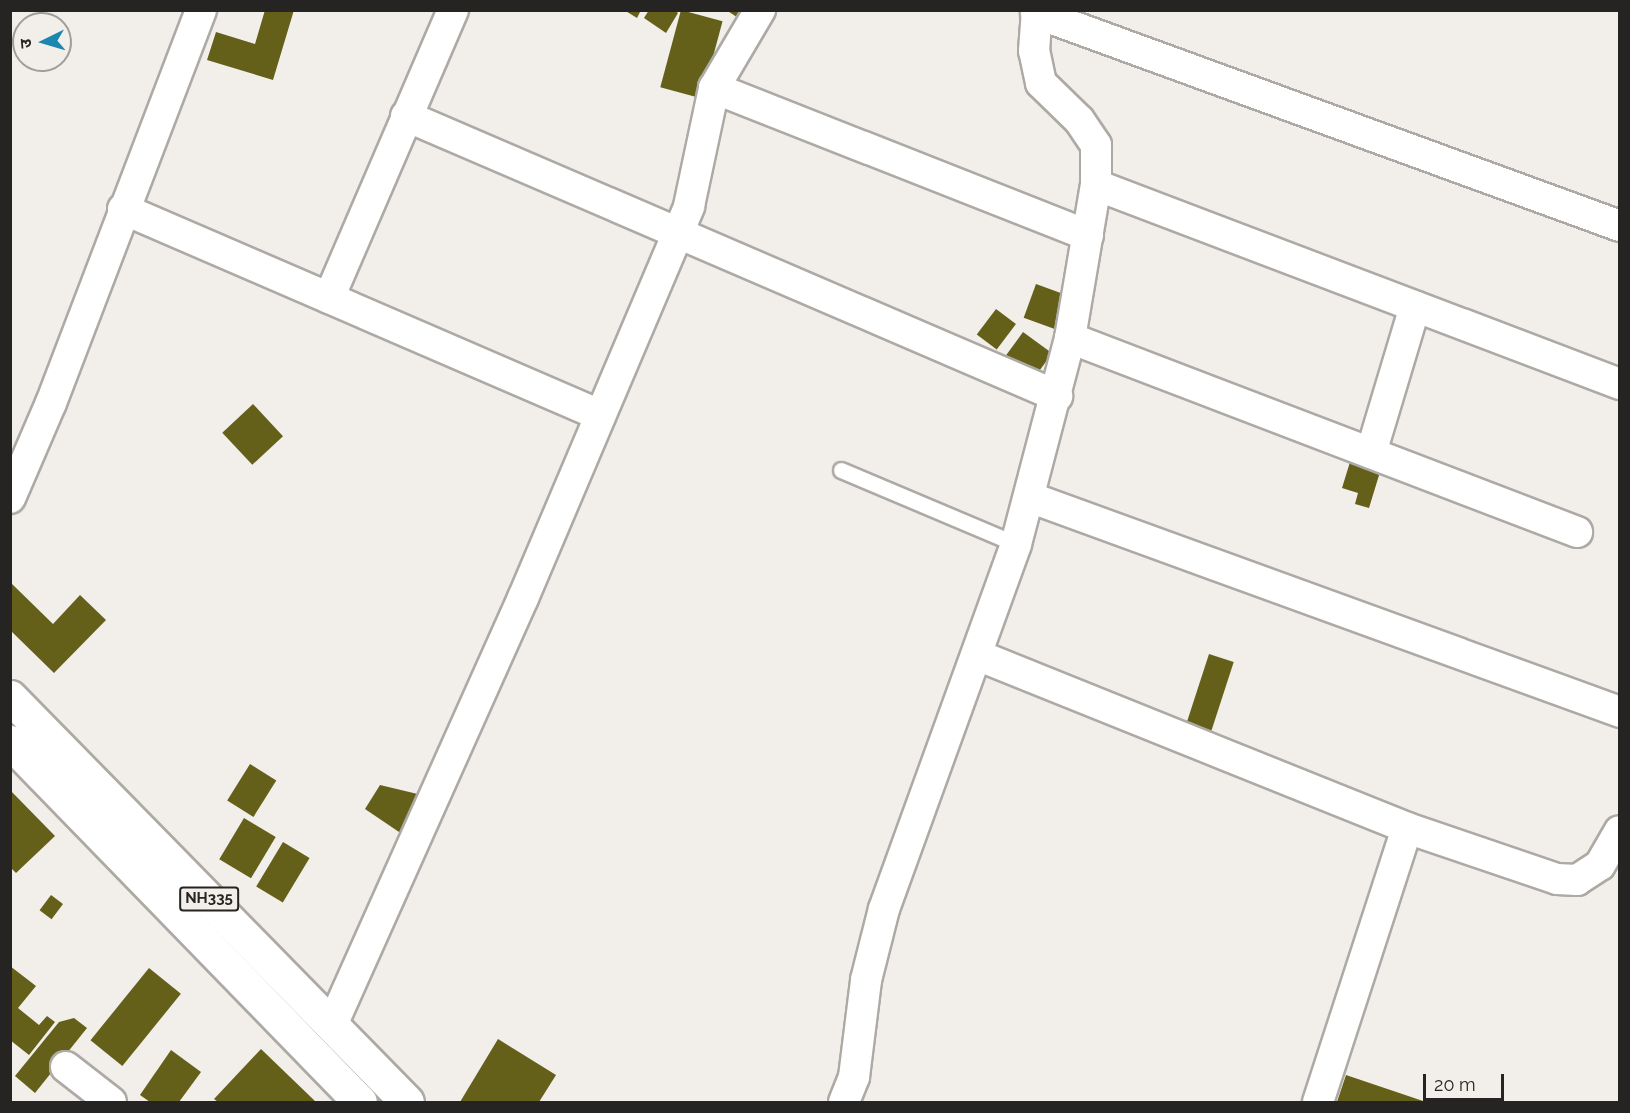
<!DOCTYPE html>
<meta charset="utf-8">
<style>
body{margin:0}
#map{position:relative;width:1630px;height:1113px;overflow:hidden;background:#f2eee9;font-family:Raleway,"Noto Sans Devanagari",sans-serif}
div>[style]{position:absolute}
.building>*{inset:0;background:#64601a;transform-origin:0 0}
.roads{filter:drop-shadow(2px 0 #adaaa5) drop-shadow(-2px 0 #adaaa5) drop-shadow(0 2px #adaaa5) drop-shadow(0 -2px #adaaa5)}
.lane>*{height:15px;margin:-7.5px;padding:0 7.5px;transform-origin:7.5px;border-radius:7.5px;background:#fff}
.street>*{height:30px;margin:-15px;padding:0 15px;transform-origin:15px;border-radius:15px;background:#fff}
.highway>*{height:33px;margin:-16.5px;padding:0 16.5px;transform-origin:16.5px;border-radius:16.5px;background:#fff}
span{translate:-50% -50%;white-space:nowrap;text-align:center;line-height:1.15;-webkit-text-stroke:6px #f2eee9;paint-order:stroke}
.shield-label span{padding:2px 4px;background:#f2eee9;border:2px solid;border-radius:4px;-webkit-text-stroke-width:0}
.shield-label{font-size:15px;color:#262423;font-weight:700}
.frame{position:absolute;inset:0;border:12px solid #262423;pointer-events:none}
.north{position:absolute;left:12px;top:12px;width:60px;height:60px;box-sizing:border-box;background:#f2eee9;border:2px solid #a09d9a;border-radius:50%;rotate:265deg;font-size:16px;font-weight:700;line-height:24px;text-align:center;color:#262423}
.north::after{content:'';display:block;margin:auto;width:21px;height:27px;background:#1b86ae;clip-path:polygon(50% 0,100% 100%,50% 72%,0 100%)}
.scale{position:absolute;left:1423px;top:1074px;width:81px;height:27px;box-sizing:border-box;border:3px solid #262423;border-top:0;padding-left:8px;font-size:18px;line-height:21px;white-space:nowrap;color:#262423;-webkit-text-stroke:4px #f2eee9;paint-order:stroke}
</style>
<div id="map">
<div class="building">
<div style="clip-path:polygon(265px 10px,294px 10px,273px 80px,207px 60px,216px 32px,255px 44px)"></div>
<div style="clip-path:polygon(624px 10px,641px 10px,637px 18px)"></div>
<div style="clip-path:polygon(649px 10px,674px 10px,678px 13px,666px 33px,644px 18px)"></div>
<div style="left:681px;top:10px;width:43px;height:80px;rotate:15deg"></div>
<div style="clip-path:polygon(726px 10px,745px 10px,740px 19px)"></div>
<div style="left:1036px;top:284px;width:41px;height:36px;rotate:20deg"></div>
<div style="left:996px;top:309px;width:25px;height:32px;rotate:37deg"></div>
<div style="left:1023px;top:332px;width:36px;height:36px;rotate:36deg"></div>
<div style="left:253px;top:404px;width:44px;height:42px;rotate:47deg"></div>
<div style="clip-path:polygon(1350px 462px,1380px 472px,1369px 508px,1355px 504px,1358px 493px,1342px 488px)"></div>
<div style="clip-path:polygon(10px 582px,53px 624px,80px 595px,106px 620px,54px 673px,10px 630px)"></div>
<div style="left:1209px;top:654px;width:26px;height:72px;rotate:18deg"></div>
<div style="left:250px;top:764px;width:31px;height:43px;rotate:32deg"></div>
<div style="clip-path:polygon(380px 785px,426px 796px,402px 834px,365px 809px)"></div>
<div style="clip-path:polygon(10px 790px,55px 836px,16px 873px,10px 867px)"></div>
<div style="left:244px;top:818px;width:37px;height:48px;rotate:31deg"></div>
<div style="left:283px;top:842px;width:31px;height:52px;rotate:31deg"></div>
<div style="left:51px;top:895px;width:15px;height:19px;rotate:37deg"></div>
<div style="clip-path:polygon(10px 966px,36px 986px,18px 1008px,39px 1025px,47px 1016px,55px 1022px,29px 1055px,10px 1040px)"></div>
<div style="left:149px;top:968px;width:41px;height:93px;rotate:39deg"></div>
<div style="clip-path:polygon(74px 1018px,87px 1028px,35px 1093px,15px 1076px,59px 1022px)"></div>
<div style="clip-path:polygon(498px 1039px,556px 1075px,539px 1102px,460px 1102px)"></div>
<div style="clip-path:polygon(261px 1049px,316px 1102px,218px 1102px,214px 1099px)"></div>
<div style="clip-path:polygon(171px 1050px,201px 1072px,179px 1102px,150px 1102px,140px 1095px)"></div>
<div style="clip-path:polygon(1346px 1075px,1426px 1102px,1337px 1102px)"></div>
</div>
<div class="roads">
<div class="lane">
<div style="left:841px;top:470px;width:190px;rotate:22.9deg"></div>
</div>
<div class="street">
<div style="left:1036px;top:13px;width:622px;rotate:20.04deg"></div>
<div style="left:714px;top:88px;width:402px;rotate:21.5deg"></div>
<div style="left:406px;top:116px;width:709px;rotate:23.27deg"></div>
<div style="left:1096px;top:185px;width:561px;rotate:20.8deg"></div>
<div style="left:123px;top:209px;width:520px;rotate:23.36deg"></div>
<div style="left:329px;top:298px;width:314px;rotate:-66.7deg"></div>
<div style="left:1070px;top:338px;width:543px;rotate:20.94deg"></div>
<div style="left:1371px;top:453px;width:153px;rotate:-73.3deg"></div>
<div style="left:1029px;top:497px;width:629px;rotate:19.99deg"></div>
<div style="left:10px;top:498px;width:103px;rotate:-66.7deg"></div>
<div style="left:51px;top:403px;width:421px;rotate:-69.1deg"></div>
<div style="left:977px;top:655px;width:463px;rotate:21.9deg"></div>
<div style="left:1407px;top:828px;width:158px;rotate:18.8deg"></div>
<div style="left:1557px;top:879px;width:20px;rotate:3deg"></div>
<div style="left:1577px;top:880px;width:27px;rotate:-33deg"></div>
<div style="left:1600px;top:865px;width:39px;rotate:-60deg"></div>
<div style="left:332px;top:1025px;width:468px;rotate:-65.9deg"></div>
<div style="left:523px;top:598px;width:426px;rotate:-67deg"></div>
<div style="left:689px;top:206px;width:121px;rotate:-78deg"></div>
<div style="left:714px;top:88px;width:91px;rotate:-59.5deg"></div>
<div style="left:66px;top:1067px;width:57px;rotate:37.9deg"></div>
<div style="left:844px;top:1102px;width:27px;rotate:-68deg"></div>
<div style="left:854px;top:1077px;width:98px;rotate:-82.9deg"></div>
<div style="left:866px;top:980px;width:73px;rotate:-75.8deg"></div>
<div style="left:884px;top:909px;width:388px;rotate:-70.1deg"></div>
<div style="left:1016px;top:544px;width:213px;rotate:-75.3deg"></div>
<div style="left:1070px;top:338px;width:155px;rotate:-80.4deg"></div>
<div style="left:1096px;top:185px;width:40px;rotate:-90deg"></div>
<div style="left:1096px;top:145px;width:30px;rotate:-124deg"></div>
<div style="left:1079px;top:120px;width:53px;rotate:-135.8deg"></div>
<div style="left:1041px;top:83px;width:33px;rotate:-102deg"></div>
<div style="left:1034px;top:51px;width:41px;rotate:-85.8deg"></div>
<div style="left:1318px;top:1102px;width:288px;rotate:-72deg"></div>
</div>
<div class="highway">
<div style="left:10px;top:697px;width:567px;rotate:45.57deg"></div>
<div style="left:10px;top:742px;width:502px;rotate:45.81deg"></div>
</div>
</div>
<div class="shield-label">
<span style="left:209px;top:899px">NH335</span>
</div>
<div class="frame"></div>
<div class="north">उ</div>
<div class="scale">20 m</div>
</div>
